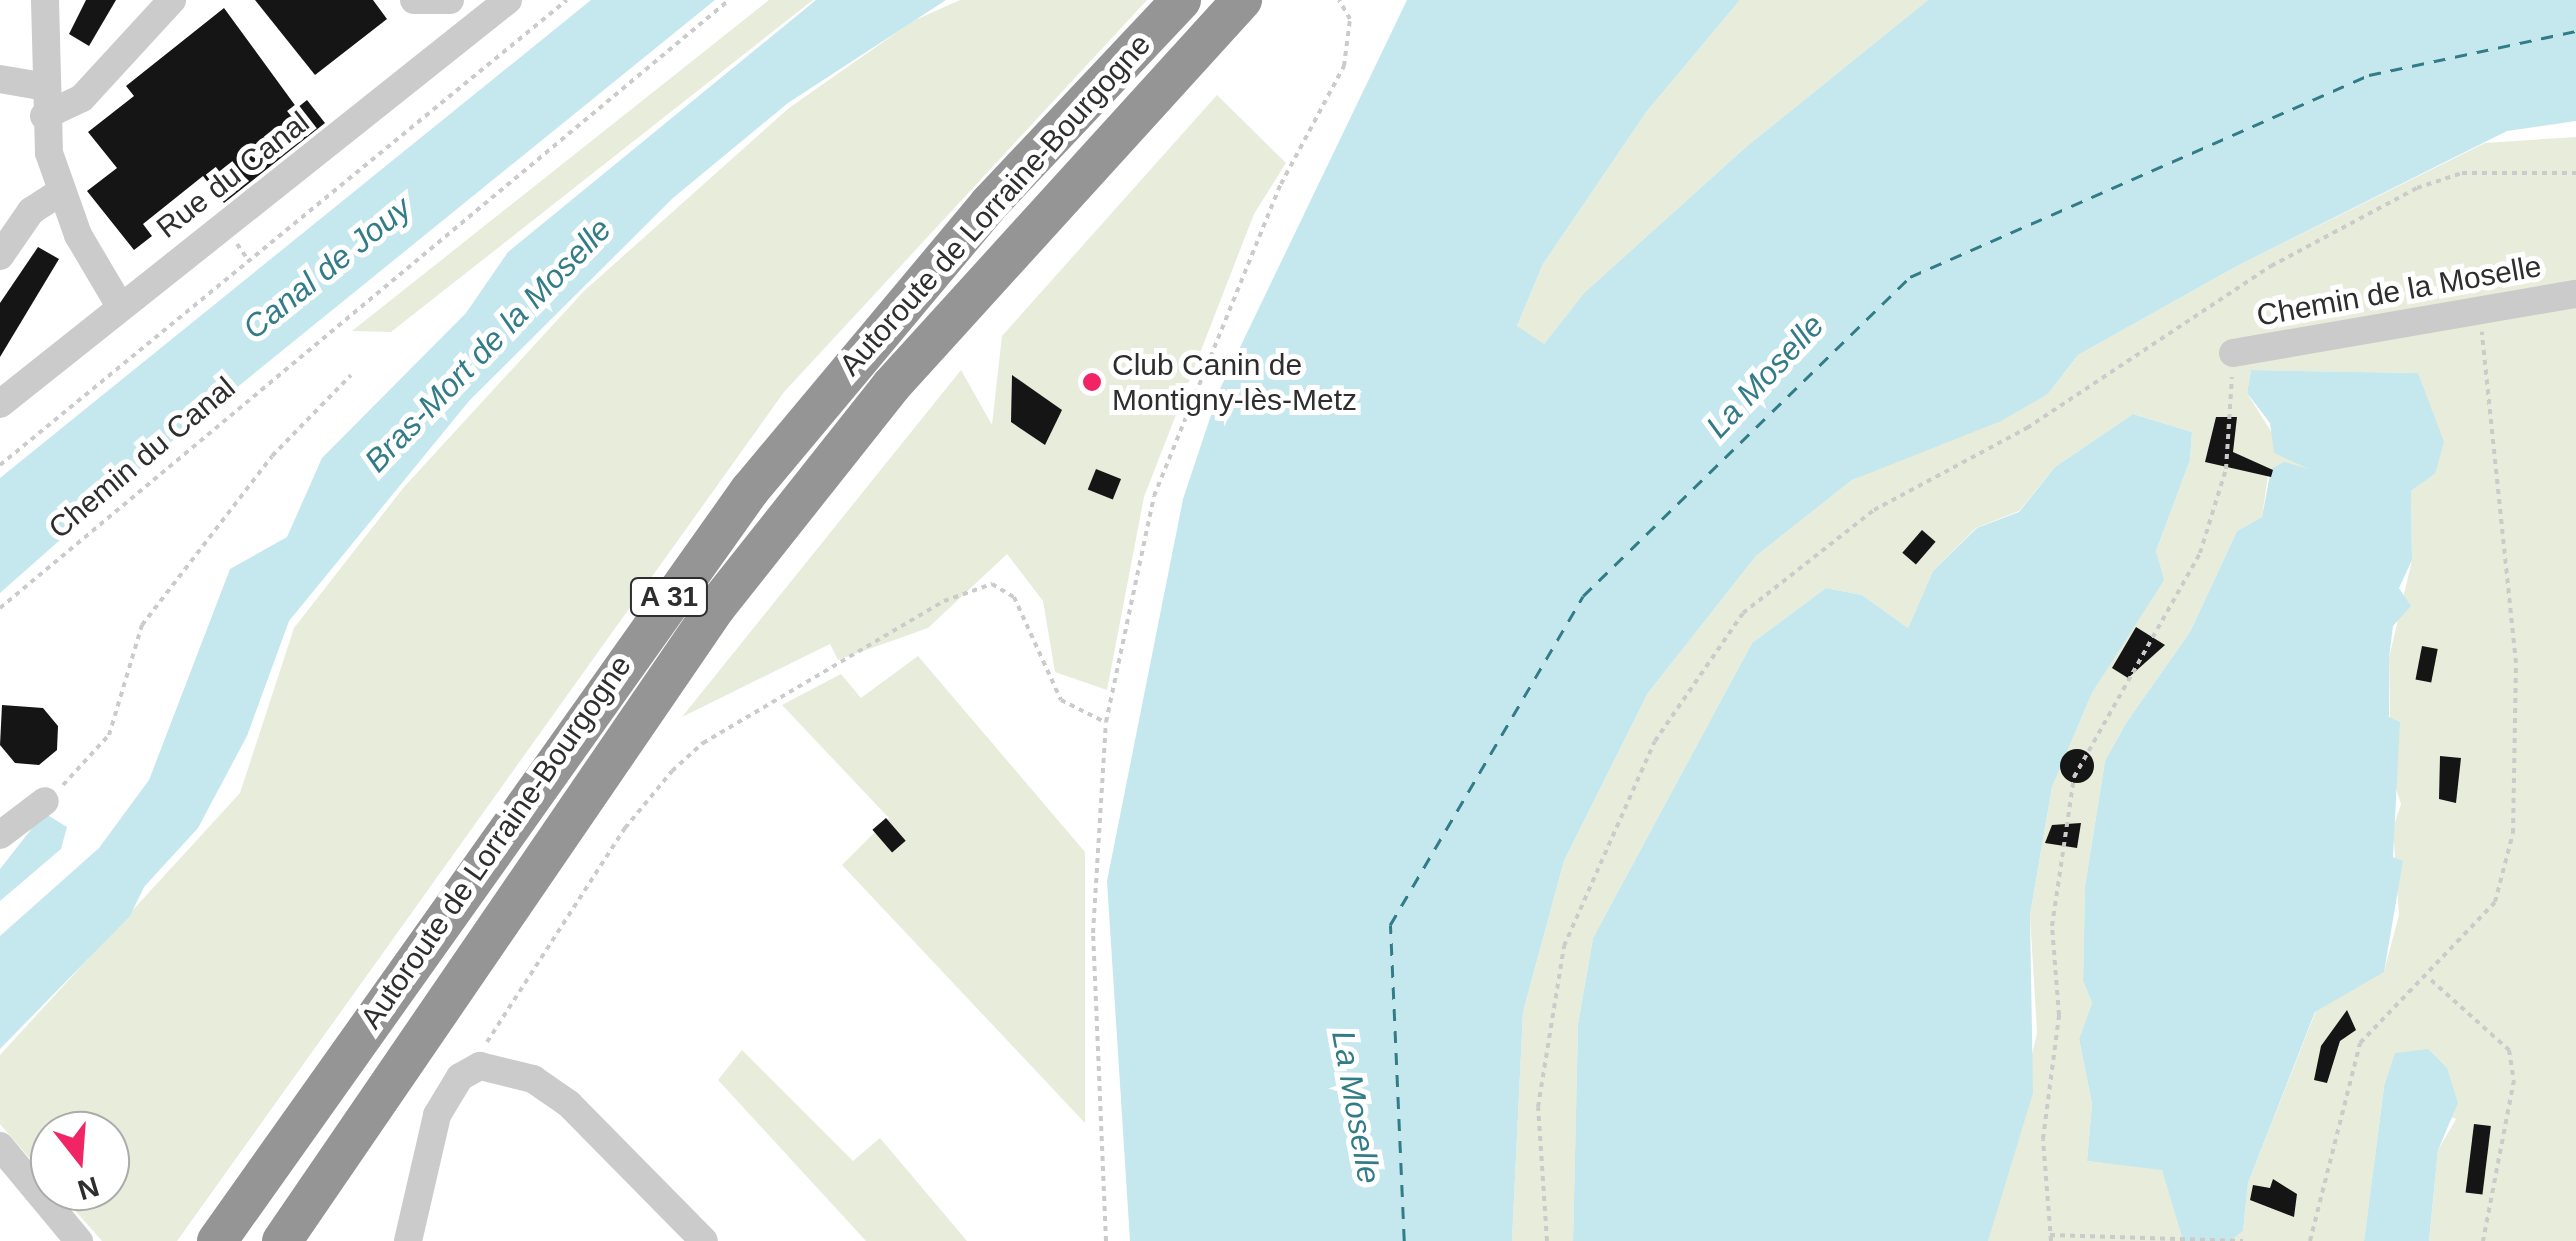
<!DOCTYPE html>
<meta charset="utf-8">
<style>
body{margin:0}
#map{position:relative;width:2576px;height:1241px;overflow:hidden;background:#fff;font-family:Arial,sans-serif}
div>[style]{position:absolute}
.green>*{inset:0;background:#e8ecda}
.water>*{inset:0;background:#c5e8ee}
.ferry>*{height:2.5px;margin-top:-1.25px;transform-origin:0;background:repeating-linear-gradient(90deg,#327c88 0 12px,transparent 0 22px)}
.building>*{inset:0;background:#151515;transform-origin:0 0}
.round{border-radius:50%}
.path>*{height:4px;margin-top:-2px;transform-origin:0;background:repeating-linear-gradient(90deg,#cbcbcb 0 5px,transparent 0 10px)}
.minor>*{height:28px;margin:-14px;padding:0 14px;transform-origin:14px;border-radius:14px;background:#cbcbcb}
.highway>*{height:40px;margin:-20px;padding:0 20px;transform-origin:20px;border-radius:20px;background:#959595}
.dots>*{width:28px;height:28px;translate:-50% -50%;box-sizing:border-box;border:5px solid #fff;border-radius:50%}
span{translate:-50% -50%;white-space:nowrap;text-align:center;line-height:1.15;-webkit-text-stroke:10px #fff;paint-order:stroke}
.shield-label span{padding:2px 8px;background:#fff;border:2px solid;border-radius:8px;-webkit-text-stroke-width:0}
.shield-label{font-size:28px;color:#2e2e2e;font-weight:700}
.street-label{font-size:30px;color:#2e2e2e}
.poi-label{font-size:30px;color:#2e2e2e}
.left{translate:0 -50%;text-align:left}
.water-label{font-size:32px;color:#327c88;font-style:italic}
.north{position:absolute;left:30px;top:1111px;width:100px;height:100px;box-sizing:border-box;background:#fff;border:2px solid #ababab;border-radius:50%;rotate:163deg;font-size:28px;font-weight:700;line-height:40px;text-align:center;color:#2e2e2e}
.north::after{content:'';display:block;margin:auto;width:35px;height:45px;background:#f12465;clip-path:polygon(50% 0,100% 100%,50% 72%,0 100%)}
</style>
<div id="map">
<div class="green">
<div style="clip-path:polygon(769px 0,813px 0,391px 332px,352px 331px)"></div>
<div style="clip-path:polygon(960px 0,1147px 0,784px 392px,177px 1241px,102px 1241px,58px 1191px,110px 1191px,110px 1131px,50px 1131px,50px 1182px,0 1124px,0 1055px,240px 793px,294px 628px,404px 487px,584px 291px,789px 108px,913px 21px)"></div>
<div style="clip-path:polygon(1740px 0,1928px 0,1746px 147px,1584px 293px,1544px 344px,1530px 338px,1517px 326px,1543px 264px,1647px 111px)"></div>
<div style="clip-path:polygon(1217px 95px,1286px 163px,1254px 214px,1144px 497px,1107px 690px,1055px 672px,1043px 601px,1007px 554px,928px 628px,838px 660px,830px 644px,682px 717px,961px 370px,992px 425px,1002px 336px)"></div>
<div style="clip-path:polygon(2576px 137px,2576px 1241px,2429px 1241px,2438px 1150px,2456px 1119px,2384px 1087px,2364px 1241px,2230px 1241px,2243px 1231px,2248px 1183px,2316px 1011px,2384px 971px,2399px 915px,2393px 828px,2401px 804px,2391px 772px,2389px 658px,2412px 560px,2411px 491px,2435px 474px,2436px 430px,2418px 373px,2251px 370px,2247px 393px,2275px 438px,2309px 470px,2268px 475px,2262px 517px,2237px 531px,2190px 632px,2126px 723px,2105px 761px,2085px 886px,2083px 981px,2092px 1003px,2079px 1039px,2092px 1104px,2087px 1161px,2162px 1169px,2183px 1241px,1988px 1241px,2037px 1033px,2030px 915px,2052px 787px,2092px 693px,2163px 580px,2156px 551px,2190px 460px,2192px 432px,2133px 414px,2055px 467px,2019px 511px,1976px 528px,1933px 571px,1908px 628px,1862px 595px,1826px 588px,1752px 643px,1593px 938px,1578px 1024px,1573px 1241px,1512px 1241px,1523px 1012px,1564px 861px,1648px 693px,1756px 556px,1852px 480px,2048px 394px,2078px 355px,2237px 266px,2485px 143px)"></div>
<div style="clip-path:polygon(918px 656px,1085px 852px,1085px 1123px,842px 865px,889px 818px,782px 705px,841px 674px,861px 698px)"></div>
<div style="clip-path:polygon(742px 1050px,853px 1161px,880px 1138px,967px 1241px,866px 1241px,718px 1080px)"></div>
</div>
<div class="water">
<div style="clip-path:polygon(591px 0,715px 0,188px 427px,0 593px,0 478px)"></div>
<div style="clip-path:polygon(816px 0,946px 0,788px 103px,673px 198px,469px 401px,289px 621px,247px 736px,198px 828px,144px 887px,130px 916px,0 1049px,0 936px,99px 848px,149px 780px,230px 569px,287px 537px,322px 458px,466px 313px,508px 252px)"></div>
<div style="clip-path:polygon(1407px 0,1740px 0,1647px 111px,1543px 264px,1517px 326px,1544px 344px,1584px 293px,1746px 147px,1928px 0,2576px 0,2576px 121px,2507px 131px,2237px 266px,2078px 355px,2048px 394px,2001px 421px,1852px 480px,1756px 556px,1648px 693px,1564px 861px,1523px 1012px,1512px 1241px,1130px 1241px,1107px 881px,1183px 499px,1219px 391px)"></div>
<div style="clip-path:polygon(2251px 370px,2418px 373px,2444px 442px,2435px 474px,2411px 491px,2412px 560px,2399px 588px,2411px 606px,2393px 626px,2389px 658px,2389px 717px,2400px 722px,2393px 857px,2403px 861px,2384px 972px,2315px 1012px,2248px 1183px,2243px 1231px,2230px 1241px,2183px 1241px,2162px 1170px,2087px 1161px,2092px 1104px,2079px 1039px,2092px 1003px,2083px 981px,2085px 886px,2105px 761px,2126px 723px,2190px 632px,2237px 531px,2262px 517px,2271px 469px,2284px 462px,2309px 469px,2274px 453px,2270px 423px,2247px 393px)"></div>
<div style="clip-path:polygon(2133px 414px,2192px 432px,2190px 460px,2156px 551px,2164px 580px,2092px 693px,2052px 787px,2030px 915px,2033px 1093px,1988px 1241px,1573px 1241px,1578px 1024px,1593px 938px,1752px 643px,1826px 588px,1862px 595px,1908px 628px,1933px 571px,1977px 528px,2019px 512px,2055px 467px)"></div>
<div style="clip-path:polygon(44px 813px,67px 827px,61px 849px,0 901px,0 869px)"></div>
<div style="clip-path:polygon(2428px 1049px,2447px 1068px,2458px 1103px,2438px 1150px,2429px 1241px,2364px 1241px,2384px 1087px,2395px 1053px)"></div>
</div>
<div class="ferry">
<div style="left:1404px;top:1241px;width:316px;rotate:-92.5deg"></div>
<div style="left:1390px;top:925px;width:381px;rotate:-59.6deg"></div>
<div style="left:1583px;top:596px;width:457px;rotate:-44.3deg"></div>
<div style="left:1910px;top:277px;width:501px;rotate:-23.75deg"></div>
<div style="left:2369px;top:75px;width:212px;rotate:-12deg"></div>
</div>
<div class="building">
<div style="clip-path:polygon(86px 0,116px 0,89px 46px,69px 34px)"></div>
<div style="clip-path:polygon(255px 0,373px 0,387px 19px,315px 75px)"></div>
<div style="clip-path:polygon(224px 8px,297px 108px,307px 100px,325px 123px,224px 203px,203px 176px,143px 224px,152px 236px,134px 250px,87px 191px,117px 168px,88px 132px,134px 96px,126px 86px)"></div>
<div style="clip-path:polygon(38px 247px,59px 259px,0 357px,0 303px)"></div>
<div style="clip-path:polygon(1012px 375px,1062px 410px,1045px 445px,1011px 422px)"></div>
<div style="clip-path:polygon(2216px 417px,2237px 417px,2233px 452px,2273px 470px,2271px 477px,2205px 462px)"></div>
<div style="left:1096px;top:469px;width:27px;height:22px;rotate:22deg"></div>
<div style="left:1922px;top:530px;width:18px;height:30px;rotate:41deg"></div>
<div style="clip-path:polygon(2136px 627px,2165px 645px,2128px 678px,2112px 668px)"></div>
<div style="left:2422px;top:646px;width:16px;height:34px;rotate:11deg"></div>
<div style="clip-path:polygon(2px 705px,43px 708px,58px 726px,57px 750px,39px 765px,15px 763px,0 745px)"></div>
<div class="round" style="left:2060px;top:749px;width:34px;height:34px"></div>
<div style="clip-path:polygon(2440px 756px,2461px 758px,2456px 803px,2439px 799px)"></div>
<div style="left:886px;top:818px;width:30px;height:18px;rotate:49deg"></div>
<div style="clip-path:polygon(2081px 823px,2077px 848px,2045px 843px,2052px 825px)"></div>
<div style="clip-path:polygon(2347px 1010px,2356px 1030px,2340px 1041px,2327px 1083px,2314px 1080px,2321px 1046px)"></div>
<div style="left:2474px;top:1124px;width:17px;height:69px;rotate:7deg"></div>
<div style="clip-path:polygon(2273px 1179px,2297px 1194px,2294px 1217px,2250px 1200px,2253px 1185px,2270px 1188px)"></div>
</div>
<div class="path">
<div style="left:237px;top:244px;width:21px;rotate:55deg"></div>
<div style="left:0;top:465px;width:733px;rotate:-39.36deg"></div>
<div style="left:0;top:608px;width:949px;rotate:-39.83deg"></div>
<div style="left:63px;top:785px;width:68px;rotate:-47.4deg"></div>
<div style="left:109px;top:735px;width:115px;rotate:-73.3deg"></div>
<div style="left:142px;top:625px;width:213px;rotate:-52.4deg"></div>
<div style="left:272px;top:456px;width:113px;rotate:-45.7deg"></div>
<div style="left:2431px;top:980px;width:105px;rotate:41.9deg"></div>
<div style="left:2509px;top:1050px;width:30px;rotate:81deg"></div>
<div style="left:2514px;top:1080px;width:164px;rotate:100.9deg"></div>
<div style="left:487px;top:1042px;width:255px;rotate:-57.2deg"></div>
<div style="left:625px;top:828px;width:74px;rotate:-50.5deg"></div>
<div style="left:672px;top:771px;width:42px;rotate:-42.1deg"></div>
<div style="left:703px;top:743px;width:280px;rotate:-30.5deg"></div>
<div style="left:944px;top:601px;width:51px;rotate:-19.5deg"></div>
<div style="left:992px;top:584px;width:26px;rotate:31deg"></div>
<div style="left:1014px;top:597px;width:113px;rotate:65.5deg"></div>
<div style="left:1061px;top:700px;width:49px;rotate:26.6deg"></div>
<div style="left:2050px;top:1235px;width:193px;rotate:1.8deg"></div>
<div style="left:1106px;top:1241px;width:308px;rotate:-92.4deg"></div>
<div style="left:1093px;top:933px;width:211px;rotate:-86.5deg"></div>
<div style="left:1106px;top:722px;width:231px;rotate:-78deg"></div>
<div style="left:1154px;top:496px;width:337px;rotate:-67.9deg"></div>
<div style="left:1281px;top:184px;width:134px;rotate:-61.9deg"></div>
<div style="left:1344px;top:66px;width:47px;rotate:-82.7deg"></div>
<div style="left:1350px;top:19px;width:22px;rotate:-120deg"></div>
<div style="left:1547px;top:1241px;width:134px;rotate:-93.8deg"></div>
<div style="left:1538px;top:1107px;width:163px;rotate:-80.8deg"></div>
<div style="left:1564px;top:946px;width:224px;rotate:-66.1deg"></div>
<div style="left:1655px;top:741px;width:155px;rotate:-55.5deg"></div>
<div style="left:1743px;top:613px;width:167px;rotate:-38.2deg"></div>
<div style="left:1874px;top:510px;width:174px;rotate:-28.2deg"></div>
<div style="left:2027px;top:428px;width:293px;rotate:-33.6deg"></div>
<div style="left:2271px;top:266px;width:166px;rotate:-28.1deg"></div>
<div style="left:2417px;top:188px;width:47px;rotate:-18.4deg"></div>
<div style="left:2462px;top:173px;width:114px"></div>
<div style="left:2051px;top:1241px;width:102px;rotate:-94.5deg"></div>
<div style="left:2043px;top:1139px;width:125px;rotate:-82.6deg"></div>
<div style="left:2059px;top:1015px;width:89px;rotate:-94.5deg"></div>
<div style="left:2052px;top:926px;width:151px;rotate:-81.6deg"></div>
<div style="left:2074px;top:777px;width:257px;rotate:-60.6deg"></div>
<div style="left:2200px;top:553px;width:88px;rotate:-72.8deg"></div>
<div style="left:2226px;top:469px;width:92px;rotate:-86.3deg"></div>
<div style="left:2310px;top:1241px;width:204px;rotate:-75.8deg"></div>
<div style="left:2360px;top:1043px;width:195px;rotate:-46.2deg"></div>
<div style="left:2495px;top:902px;width:71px;rotate:-75.4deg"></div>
<div style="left:2513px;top:833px;width:170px;rotate:-89deg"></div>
<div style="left:2516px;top:663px;width:333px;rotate:-95.9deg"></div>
</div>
<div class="minor">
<div style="left:45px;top:0;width:153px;rotate:88.5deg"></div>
<div style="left:49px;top:153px;width:87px;rotate:70.5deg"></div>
<div style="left:78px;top:235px;width:82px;rotate:59.4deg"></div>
<div style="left:414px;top:0;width:36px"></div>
<div style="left:0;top:79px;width:42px;rotate:9.7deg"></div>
<div style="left:44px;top:116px;width:42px;rotate:-25.3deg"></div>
<div style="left:82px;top:98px;width:133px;rotate:-47.4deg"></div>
<div style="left:0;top:256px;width:55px;rotate:-55.4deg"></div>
<div style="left:31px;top:211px;width:35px;rotate:-33deg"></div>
<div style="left:2233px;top:353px;width:348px;rotate:-9.8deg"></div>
<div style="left:0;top:404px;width:649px;rotate:-38.49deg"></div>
<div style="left:0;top:835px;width:56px;rotate:-37.1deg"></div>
<div style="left:0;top:1146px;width:124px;rotate:50.3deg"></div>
<div style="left:408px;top:1241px;width:129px;rotate:-77deg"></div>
<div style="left:437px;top:1115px;width:44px;rotate:-58.8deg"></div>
<div style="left:460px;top:1077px;width:23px;rotate:-29deg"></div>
<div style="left:480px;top:1066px;width:55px;rotate:13.8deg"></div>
<div style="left:533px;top:1079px;width:44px;rotate:34.8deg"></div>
<div style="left:569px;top:1104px;width:192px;rotate:45.4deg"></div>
</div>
<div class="highway">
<div style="left:217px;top:1241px;width:921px;rotate:-54.64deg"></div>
<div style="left:750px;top:490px;width:373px;rotate:-50.1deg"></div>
<div style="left:989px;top:204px;width:280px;rotate:-46.7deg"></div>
<div style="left:282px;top:1241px;width:768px;rotate:-55.61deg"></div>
<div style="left:716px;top:607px;width:282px;rotate:-51.6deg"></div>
<div style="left:891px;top:386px;width:522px;rotate:-47.72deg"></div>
</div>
<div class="dots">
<div style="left:1092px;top:382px;background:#f12465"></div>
</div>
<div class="shield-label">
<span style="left:669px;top:597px">A 31</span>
</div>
<div class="street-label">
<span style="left:233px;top:175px;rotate:-38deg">Rue du Canal</span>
<span style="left:995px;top:205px;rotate:-48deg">Autoroute de Lorraine-Bourgogne</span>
<span style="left:2399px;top:291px;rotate:-10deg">Chemin de la Moselle</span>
<span style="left:142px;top:458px;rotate:-40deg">Chemin du Canal</span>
<span style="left:496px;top:842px;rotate:-55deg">Autoroute de Lorraine-Bourgogne</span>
</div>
<div class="poi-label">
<span class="left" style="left:1112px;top:382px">Club Canin de<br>Montigny-lès-Metz</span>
</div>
<div class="water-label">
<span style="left:327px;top:268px;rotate:-39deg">Canal de Jouy</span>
<span style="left:488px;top:345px;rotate:-46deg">Bras-Mort de la Moselle</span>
<span style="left:1765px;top:376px;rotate:-47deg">La Moselle</span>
<span style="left:1356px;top:1107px;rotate:80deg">La Moselle</span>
</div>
<div class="north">N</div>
</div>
